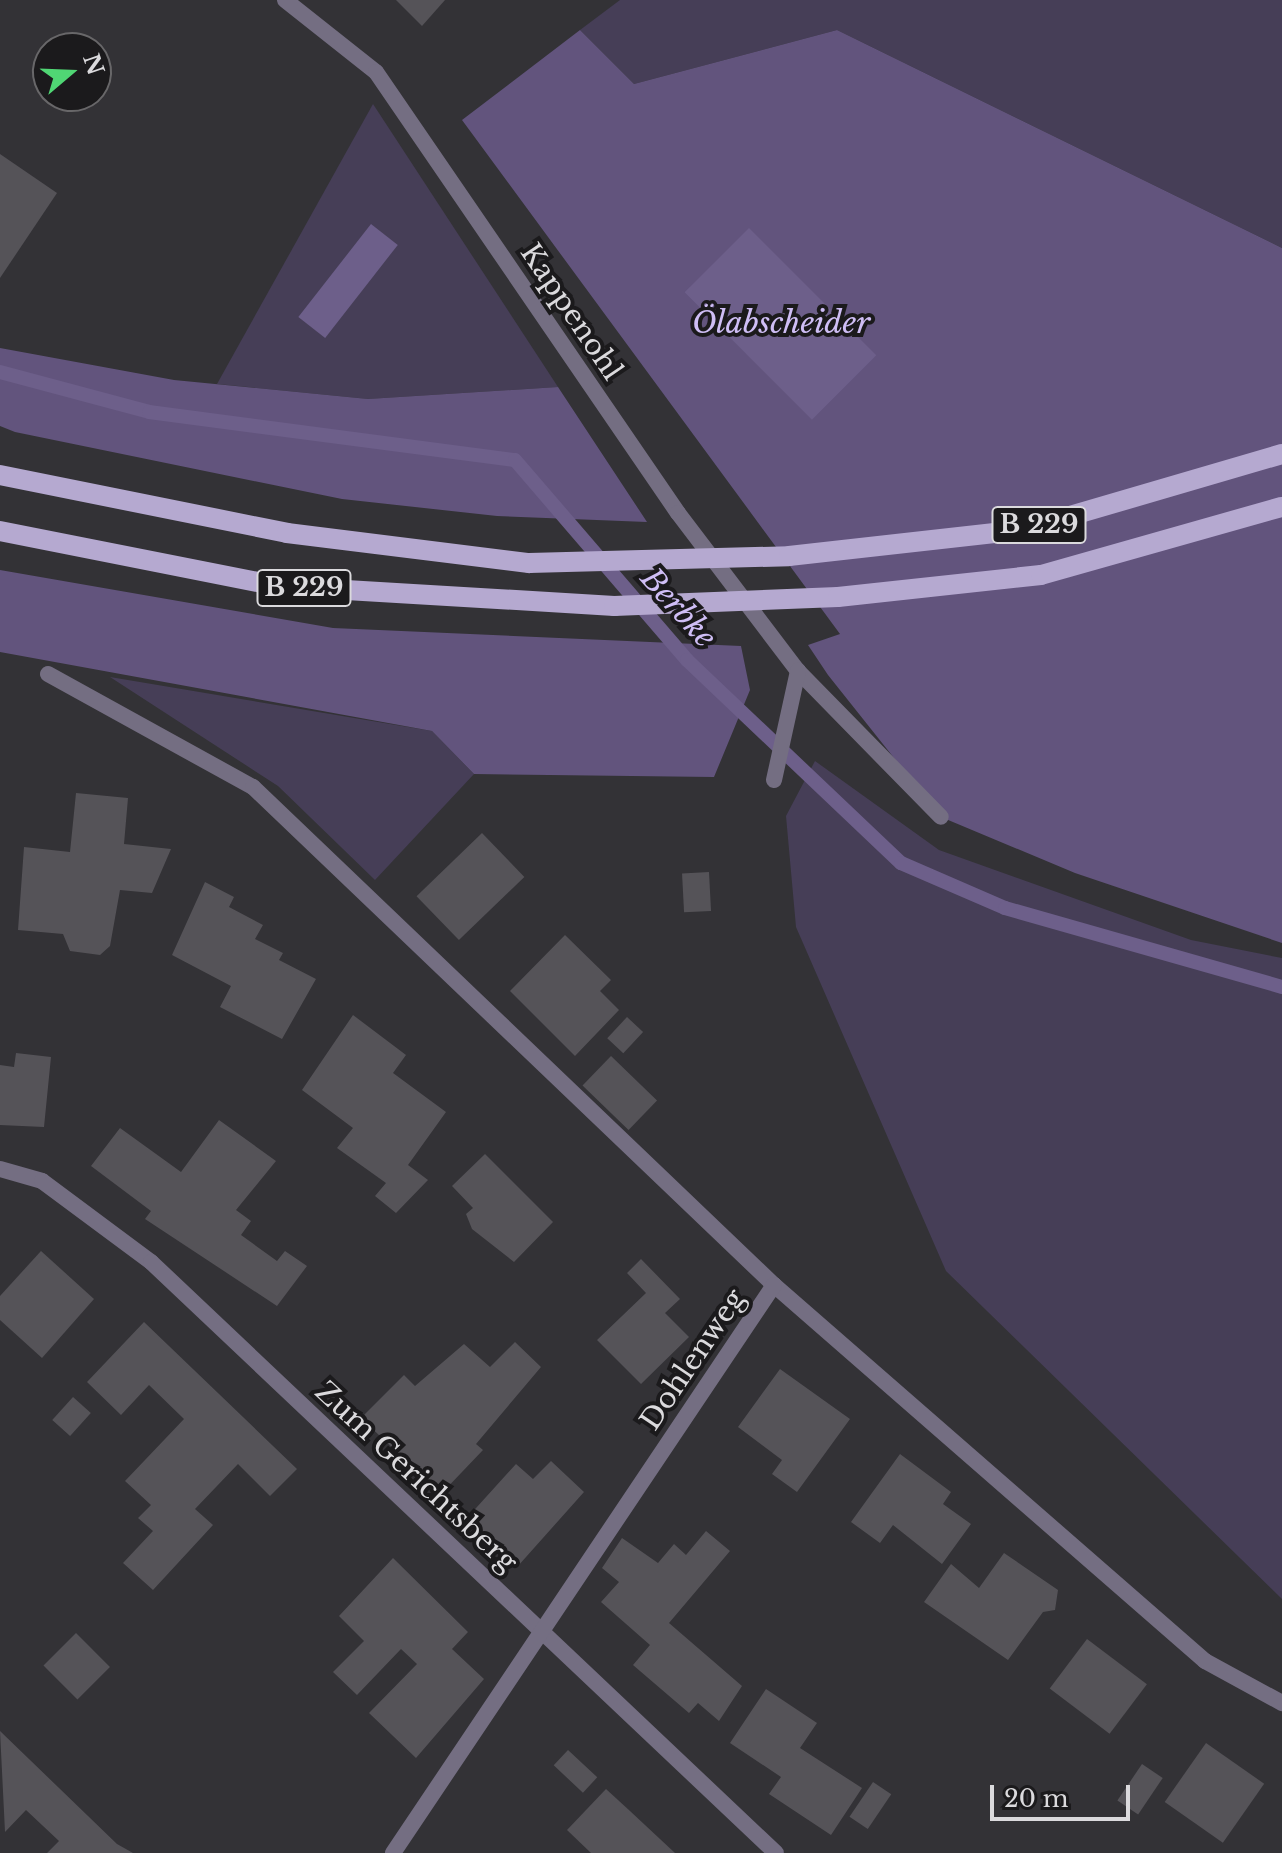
<!DOCTYPE html>
<meta charset="utf-8">
<style>
body{margin:0}
#map{position:relative;width:1282px;height:1853px;overflow:hidden;background:#333236;font-family:"Libre Baskerville",serif}
div>[style]{position:absolute}
.green>*{inset:0;background:#463e57}
.forest>*{inset:0;background:#62547d}
.water>*{inset:0;background:#6d5f8a;transform-origin:0 0}
.stream>*{height:14px;margin:-7px;padding:0 7px;transform-origin:7px;border-radius:7px;background:#6d5f8a}
.building>*{inset:0;background:#555358;transform-origin:0 0}
.minor>*{height:16px;margin:-8px;padding:0 8px;transform-origin:8px;border-radius:8px;background:#746e82}
.primary>*{height:20px;margin:-10px;padding:0 10px;transform-origin:10px;border-radius:10px;background:#b5a9d0}
span{translate:-50% -50%;white-space:nowrap;text-align:center;line-height:1.15;-webkit-text-stroke:8px #1b1a1c;paint-order:stroke}
.shield-label span{padding:2px 6px;background:#1b1a1c;border:2px solid;border-radius:6px;-webkit-text-stroke-width:0}
.shield-label{font-size:26px;color:#dbdadd;font-weight:700}
.street-label{font-size:28px;color:#dbdadd}
.water-label{font-size:30px;color:#cfbef5;font-style:italic}
.north{position:absolute;left:32px;top:32px;width:80px;height:80px;box-sizing:border-box;background:#1b1a1c;border:2px solid #686769;border-radius:50%;rotate:71deg;font-size:22px;font-weight:700;line-height:32px;text-align:center;color:#dbdadd}
.north::after{content:'';display:block;margin:auto;width:28px;height:36px;background:#50d674;clip-path:polygon(50% 0,100% 100%,50% 72%,0 100%)}
.scale{position:absolute;left:990px;top:1785px;width:140px;height:36px;box-sizing:border-box;border:4px solid #dbdadd;border-top:0;padding-left:10px;font-size:24px;line-height:28px;white-space:nowrap;color:#dbdadd;-webkit-text-stroke:6px #1b1a1c;paint-order:stroke}
</style>
<div id="map">
<div class="green">
<div style="clip-path:polygon(620px 0,1282px 0,1282px 248px,837px 30px,634px 84px,580px 30px)"></div>
<div style="clip-path:polygon(373px 104px,558px 387px,368px 399px,217px 384px)"></div>
<div style="clip-path:polygon(110px 677px,432px 731px,474px 774px,375px 880px,278px 786px)"></div>
<div style="clip-path:polygon(815px 761px,939px 850px,1191px 940px,1282px 958px,1282px 1599px,946px 1271px,796px 927px,786px 816px)"></div>
</div>
<div class="forest">
<div style="clip-path:polygon(580px 30px,634px 84px,837px 30px,1282px 248px,1282px 943px,1075px 873px,941px 817px,828px 675px,808px 645px,840px 634px,462px 120px)"></div>
<div style="clip-path:polygon(0 348px,174px 380px,368px 399px,558px 387px,647px 522px,497px 516px,342px 499px,15px 432px,0 426px)"></div>
<div style="clip-path:polygon(0 570px,333px 628px,741px 646px,750px 690px,714px 777px,474px 774px,432px 731px,0 652px)"></div>
</div>
<div class="water">
<div style="left:371px;top:224px;width:34px;height:118px;rotate:38deg"></div>
<div style="left:749px;top:228px;width:180px;height:91px;rotate:45deg"></div>
</div>
<div class="stream">
<div style="left:0;top:372px;width:154px;rotate:15deg"></div>
<div style="left:149px;top:412px;width:369px;rotate:7.5deg"></div>
<div style="left:515px;top:460px;width:264px;rotate:49.3deg"></div>
<div style="left:687px;top:660px;width:295px;rotate:43.5deg"></div>
<div style="left:901px;top:863px;width:113px;rotate:23.4deg"></div>
<div style="left:1005px;top:908px;width:288px;rotate:15.9deg"></div>
</div>
<div class="building">
<div style="clip-path:polygon(396px 0,445px 0,422px 26px)"></div>
<div style="clip-path:polygon(0 154px,57px 193px,0 278px)"></div>
<div style="clip-path:polygon(76px 793px,128px 798px,124px 844px,171px 849px,152px 893px,120px 890px,110px 946px,100px 955px,70px 951px,63px 934px,18px 930px,24px 847px,70px 852px)"></div>
<div style="left:482px;top:833px;width:61px;height:91px;rotate:46deg"></div>
<div style="left:709px;top:872px;width:39px;height:27px;rotate:87deg"></div>
<div style="clip-path:polygon(205px 882px,234px 897px,229px 907px,263px 925px,255px 939px,283px 953px,279px 960px,316px 979px,282px 1039px,220px 1007px,231px 986px,172px 955px)"></div>
<div style="clip-path:polygon(565px 935px,611px 980px,600px 991px,619px 1010px,575px 1056px,510px 991px)"></div>
<div style="clip-path:polygon(353px 1015px,406px 1055px,393px 1073px,446px 1112px,408px 1165px,428px 1180px,396px 1213px,375px 1196px,386px 1183px,337px 1148px,353px 1128px,302px 1090px)"></div>
<div style="left:627px;top:1017px;width:22px;height:29px;rotate:43deg"></div>
<div style="clip-path:polygon(16px 1053px,51px 1057px,44px 1127px,0 1125px,0 1065px,14px 1067px)"></div>
<div style="left:611px;top:1056px;width:64px;height:41px;rotate:44deg"></div>
<div style="clip-path:polygon(219px 1120px,276px 1161px,236px 1210px,251px 1221px,241px 1235px,277px 1261px,285px 1251px,307px 1266px,277px 1306px,145px 1219px,151px 1211px,91px 1166px,120px 1128px,181px 1172px)"></div>
<div style="clip-path:polygon(485px 1154px,553px 1222px,514px 1262px,472px 1229px,466px 1214px,473px 1208px,452px 1186px)"></div>
<div style="clip-path:polygon(41px 1251px,94px 1299px,42px 1358px,0 1320px,0 1296px)"></div>
<div style="clip-path:polygon(641px 1259px,680px 1299px,665px 1313px,689px 1337px,641px 1384px,597px 1340px,646px 1293px,627px 1273px)"></div>
<div style="clip-path:polygon(144px 1322px,297px 1469px,270px 1496px,238px 1464px,195px 1509px,213px 1525px,153px 1590px,123px 1563px,153px 1531px,138px 1518px,151px 1505px,125px 1481px,184px 1419px,149px 1385px,121px 1415px,87px 1382px)"></div>
<div style="clip-path:polygon(515px 1342px,541px 1367px,476px 1444px,483px 1450px,441px 1494px,361px 1418px,404px 1375px,415px 1386px,464px 1344px,490px 1367px)"></div>
<div style="clip-path:polygon(780px 1369px,850px 1419px,797px 1492px,772px 1474px,782px 1460px,738px 1427px)"></div>
<div style="left:73px;top:1397px;width:24px;height:31px;rotate:42deg"></div>
<div style="clip-path:polygon(900px 1454px,951px 1492px,943px 1504px,971px 1524px,942px 1564px,893px 1525px,880px 1543px,851px 1522px)"></div>
<div style="clip-path:polygon(551px 1461px,584px 1492px,518px 1566px,467px 1518px,516px 1464px,533px 1479px)"></div>
<div style="clip-path:polygon(706px 1531px,730px 1551px,669px 1623px,742px 1686px,719px 1721px,698px 1703px,689px 1713px,633px 1665px,650px 1645px,601px 1602px,619px 1582px,602px 1568px,622px 1538px,658px 1563px,674px 1544px,686px 1555px)"></div>
<div style="clip-path:polygon(1004px 1553px,1058px 1590px,1055px 1610px,1043px 1612px,1008px 1660px,924px 1602px,951px 1564px,979px 1588px)"></div>
<div style="clip-path:polygon(393px 1558px,468px 1632px,452px 1649px,484px 1679px,416px 1758px,369px 1713px,417px 1664px,401px 1649px,357px 1695px,333px 1672px,364px 1641px,339px 1616px)"></div>
<div style="left:76px;top:1633px;width:48px;height:46px;rotate:45deg"></div>
<div style="left:1087px;top:1639px;width:75px;height:62px;rotate:37deg"></div>
<div style="clip-path:polygon(766px 1689px,817px 1723px,800px 1748px,862px 1788px,831px 1835px,769px 1794px,781px 1777px,730px 1743px)"></div>
<div style="clip-path:polygon(0 1731px,117px 1844px,133px 1853px,47px 1853px,59px 1841px,26px 1810px,5px 1832px)"></div>
<div style="left:1206px;top:1743px;width:71px;height:72px;rotate:35deg"></div>
<div style="left:568px;top:1750px;width:40px;height:21px;rotate:43deg"></div>
<div style="left:1142px;top:1764px;width:25px;height:44px;rotate:34deg"></div>
<div style="left:873px;top:1782px;width:22px;height:42px;rotate:34deg"></div>
<div style="clip-path:polygon(606px 1789px,630px 1811px,675px 1853px,591px 1853px,567px 1830px)"></div>
</div>
<div class="minor">
<div style="left:285px;top:0;width:116px;rotate:38.4deg"></div>
<div style="left:376px;top:72px;width:534px;rotate:55.6deg"></div>
<div style="left:678px;top:513px;width:198px;rotate:52.8deg"></div>
<div style="left:798px;top:671px;width:204px;rotate:45.6deg"></div>
<div style="left:48px;top:674px;width:234px;rotate:28.9deg"></div>
<div style="left:253px;top:787px;width:721px;rotate:43.71deg"></div>
<div style="left:774px;top:1285px;width:572px;rotate:41.1deg"></div>
<div style="left:1205px;top:1661px;width:88px;rotate:28.6deg"></div>
<div style="left:774px;top:780px;width:112px;rotate:-77.6deg"></div>
<div style="left:0;top:1169px;width:44px;rotate:15.9deg"></div>
<div style="left:42px;top:1181px;width:136px;rotate:36.6deg"></div>
<div style="left:151px;top:1262px;width:860px;rotate:43.4deg"></div>
<div style="left:393px;top:1853px;width:684px;rotate:-56.15deg"></div>
</div>
<div class="primary">
<div style="left:0;top:475px;width:293px;rotate:11.4deg"></div>
<div style="left:287px;top:533px;width:244px;rotate:7.1deg"></div>
<div style="left:529px;top:563px;width:260px;rotate:-1.5deg"></div>
<div style="left:789px;top:556px;width:234px;rotate:-6.4deg"></div>
<div style="left:1022px;top:530px;width:271px;rotate:-16.3deg"></div>
<div style="left:0;top:531px;width:284px;rotate:11.2deg"></div>
<div style="left:279px;top:586px;width:336px;rotate:3.4deg"></div>
<div style="left:614px;top:606px;width:224px;rotate:-2.3deg"></div>
<div style="left:838px;top:597px;width:204px;rotate:-6.2deg"></div>
<div style="left:1041px;top:575px;width:250px;rotate:-15.8deg"></div>
</div>
<div class="shield-label">
<span style="left:1039px;top:525px">B 229</span>
<span style="left:304px;top:588px">B 229</span>
</div>
<div class="street-label">
<span style="left:571px;top:312px;rotate:56deg">Kappenohl</span>
<span style="left:693px;top:1360px;rotate:-56deg">Dohlenweg</span>
<span style="left:416px;top:1477px;rotate:43deg">Zum Gerichtsberg</span>
</div>
<div class="water-label">
<span style="left:781px;top:323px">Ölabscheider</span>
<span style="left:678px;top:608px;rotate:48deg">Berbke</span>
</div>
<div class="north">N</div>
<div class="scale">20 m</div>
</div>
